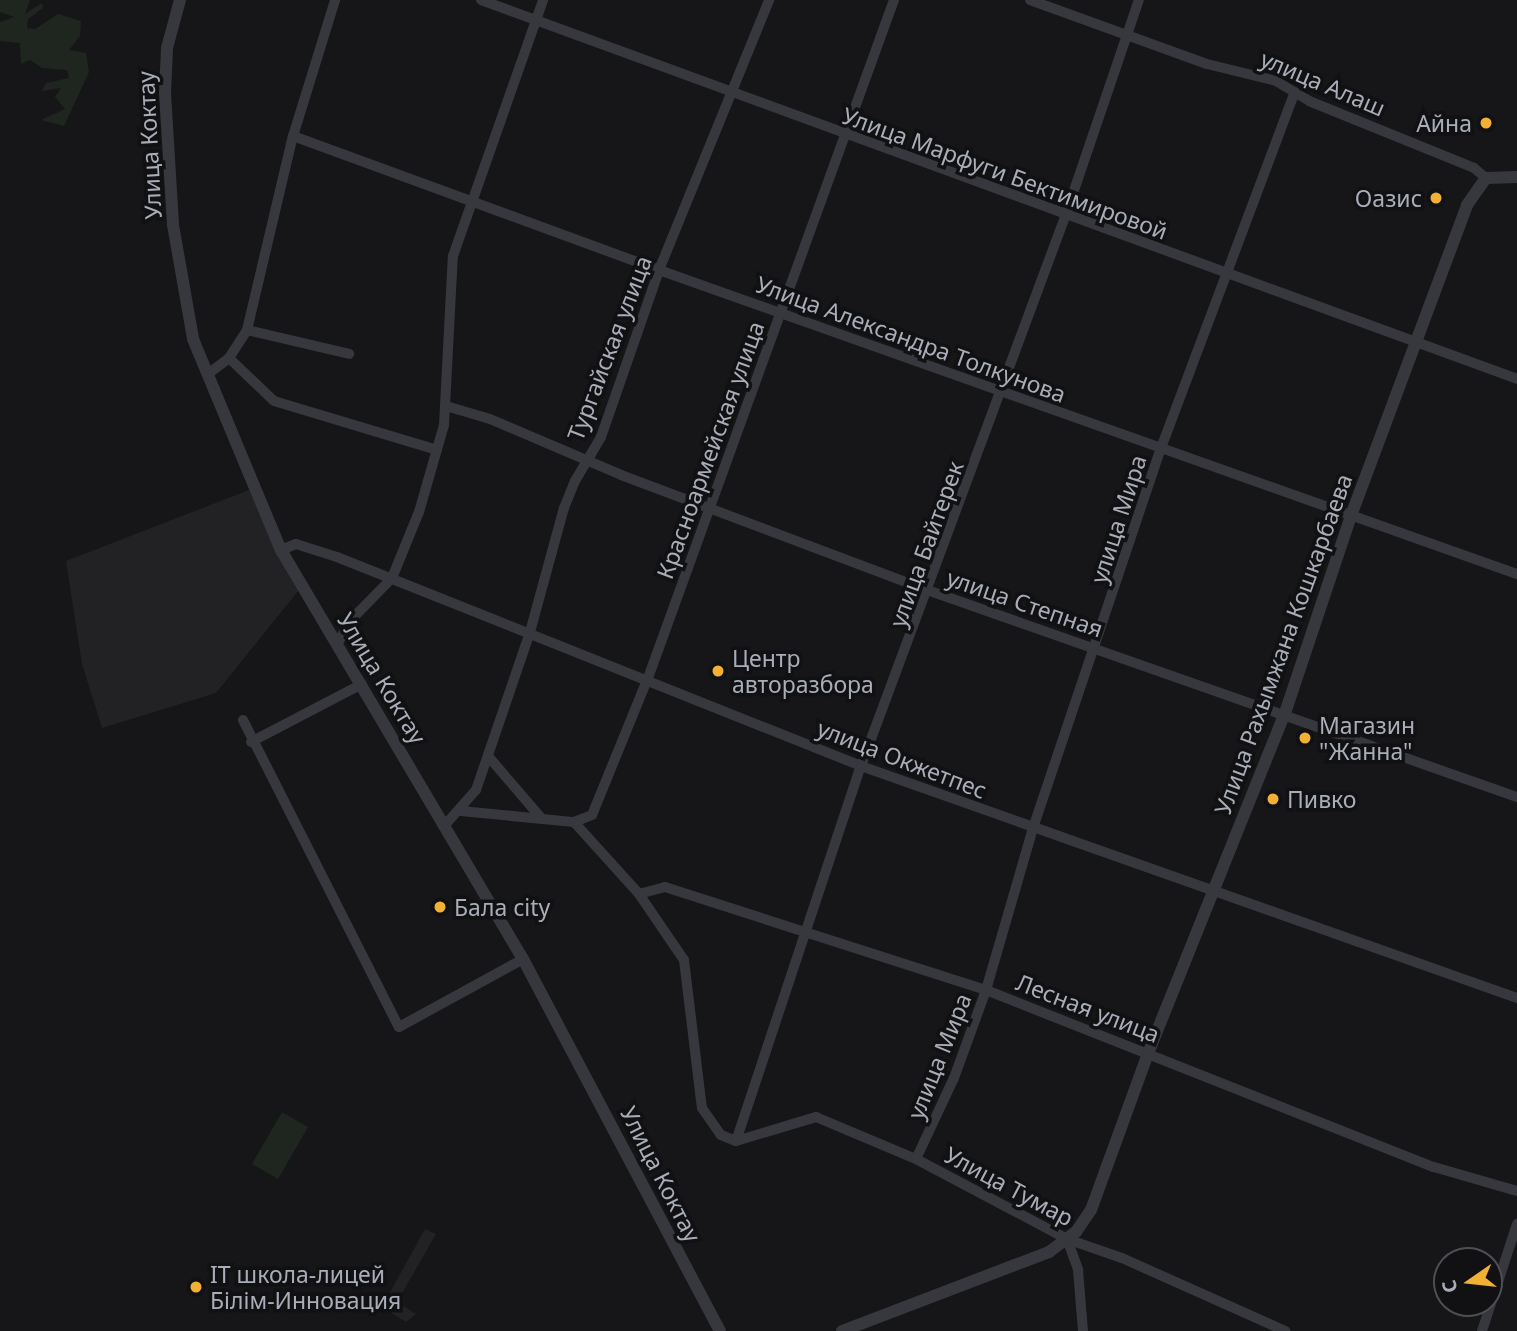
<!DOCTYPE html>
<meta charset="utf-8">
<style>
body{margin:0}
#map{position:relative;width:1517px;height:1331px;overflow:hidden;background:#161618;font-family:"Noto Sans",sans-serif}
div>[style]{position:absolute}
.built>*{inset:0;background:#222225}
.green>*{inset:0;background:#1e261f;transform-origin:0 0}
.minor>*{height:10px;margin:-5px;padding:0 5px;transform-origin:5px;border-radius:5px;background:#37383d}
.tertiary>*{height:12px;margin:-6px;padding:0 6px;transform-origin:6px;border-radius:6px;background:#37383d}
.dots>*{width:19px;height:19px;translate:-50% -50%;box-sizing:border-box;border:4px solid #111113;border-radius:50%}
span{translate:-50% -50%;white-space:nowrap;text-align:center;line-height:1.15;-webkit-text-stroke:7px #111113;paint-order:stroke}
.street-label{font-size:23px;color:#a8adb8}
.poi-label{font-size:23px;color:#a8adb8}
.right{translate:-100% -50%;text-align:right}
.left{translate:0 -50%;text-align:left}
.north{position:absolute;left:1433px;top:1247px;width:70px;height:70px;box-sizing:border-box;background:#111113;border:2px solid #4d4f55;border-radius:50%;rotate:256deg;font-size:19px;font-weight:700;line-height:28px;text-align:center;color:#a8adb8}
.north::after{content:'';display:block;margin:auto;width:24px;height:32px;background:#f2b134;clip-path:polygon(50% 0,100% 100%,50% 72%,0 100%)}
</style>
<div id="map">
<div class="built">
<div style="clip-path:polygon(249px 490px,299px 590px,216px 693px,102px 728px,82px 664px,66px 561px)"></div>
<div style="clip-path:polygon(425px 1229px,436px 1234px,397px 1302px,416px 1314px,406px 1322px,382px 1307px)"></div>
</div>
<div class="green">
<div style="clip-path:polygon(0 0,30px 0,25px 14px,42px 3px,43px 8px,28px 19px,27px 28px,35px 29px,58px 14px,81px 21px,80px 36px,69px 50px,86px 53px,89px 72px,64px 126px,41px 120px,65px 109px,55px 97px,61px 88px,42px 91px,46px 83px,69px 78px,67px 70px,42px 68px,30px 60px,21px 64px,20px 43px,0 41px,0 22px,14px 17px,0 12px)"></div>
<div style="left:282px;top:1112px;width:30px;height:60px;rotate:30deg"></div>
</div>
<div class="minor">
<div style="left:481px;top:0;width:1103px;rotate:20.09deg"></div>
<div style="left:1030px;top:0;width:188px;rotate:19.9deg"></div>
<div style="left:1207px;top:64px;width:71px;rotate:13.8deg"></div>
<div style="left:1276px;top:81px;width:39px;rotate:31deg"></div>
<div style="left:1309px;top:101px;width:178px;rotate:22.1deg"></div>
<div style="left:1474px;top:168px;width:16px;rotate:40deg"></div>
<div style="left:293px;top:136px;width:390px;rotate:20.1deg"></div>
<div style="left:659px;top:270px;width:910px;rotate:19.51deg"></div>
<div style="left:247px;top:330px;width:105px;rotate:13.2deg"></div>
<div style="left:229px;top:358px;width:62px;rotate:43.7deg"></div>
<div style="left:274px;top:401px;width:170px;rotate:16.7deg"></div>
<div style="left:208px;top:374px;width:26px;rotate:-37deg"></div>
<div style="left:229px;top:358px;width:33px;rotate:-57deg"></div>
<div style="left:247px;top:330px;width:199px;rotate:-76.7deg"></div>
<div style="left:293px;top:136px;width:142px;rotate:-72.8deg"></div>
<div style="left:446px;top:406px;width:46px;rotate:16.5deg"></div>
<div style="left:490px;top:419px;width:142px;rotate:23.1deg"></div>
<div style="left:621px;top:475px;width:330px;rotate:20.6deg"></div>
<div style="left:930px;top:591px;width:622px;rotate:19.34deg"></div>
<div style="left:281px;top:550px;width:16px;rotate:-22deg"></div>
<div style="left:296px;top:544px;width:43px;rotate:17.6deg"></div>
<div style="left:337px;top:557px;width:564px;rotate:21.74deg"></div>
<div style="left:861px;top:766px;width:696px;rotate:19.48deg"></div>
<div style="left:338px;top:643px;width:24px;rotate:-62deg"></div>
<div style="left:349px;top:622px;width:62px;rotate:-45.7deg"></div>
<div style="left:392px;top:578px;width:71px;rotate:-67.8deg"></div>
<div style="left:419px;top:512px;width:91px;rotate:-74deg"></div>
<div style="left:444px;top:425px;width:169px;rotate:-87deg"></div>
<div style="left:453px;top:256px;width:271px;rotate:-70.6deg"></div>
<div style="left:243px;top:720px;width:344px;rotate:63.1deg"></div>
<div style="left:399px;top:1027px;width:141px;rotate:-28.7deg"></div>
<div style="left:251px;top:742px;width:125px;rotate:-27.6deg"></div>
<div style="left:488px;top:756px;width:83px;rotate:49.4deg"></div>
<div style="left:461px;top:811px;width:114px;rotate:5.6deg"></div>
<div style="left:574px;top:822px;width:97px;rotate:47.9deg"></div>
<div style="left:639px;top:894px;width:80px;rotate:55.7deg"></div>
<div style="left:684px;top:960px;width:149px;rotate:83.1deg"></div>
<div style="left:702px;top:1108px;width:33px;rotate:55deg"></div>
<div style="left:721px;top:1135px;width:16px;rotate:22deg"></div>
<div style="left:736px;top:1141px;width:84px;rotate:-16.7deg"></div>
<div style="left:816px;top:1117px;width:108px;rotate:22.8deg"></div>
<div style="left:916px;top:1159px;width:171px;rotate:27.9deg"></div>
<div style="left:1067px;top:1239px;width:58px;rotate:19.1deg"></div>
<div style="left:1122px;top:1258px;width:179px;rotate:24.1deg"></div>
<div style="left:574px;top:822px;width:19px;rotate:-21deg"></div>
<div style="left:592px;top:815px;width:148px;rotate:-67.8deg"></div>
<div style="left:648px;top:678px;width:721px;rotate:-70.06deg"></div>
<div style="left:445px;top:825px;width:47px;rotate:-48.5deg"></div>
<div style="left:476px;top:790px;width:167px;rotate:-71.1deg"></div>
<div style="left:530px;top:632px;width:129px;rotate:-74.7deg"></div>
<div style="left:564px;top:508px;width:29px;rotate:-68deg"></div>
<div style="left:575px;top:481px;width:51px;rotate:-59.4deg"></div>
<div style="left:601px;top:437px;width:177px;rotate:-70.8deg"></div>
<div style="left:659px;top:270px;width:292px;rotate:-67.8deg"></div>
<div style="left:639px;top:894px;width:27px;rotate:-15deg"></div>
<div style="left:665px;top:887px;width:337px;rotate:17.8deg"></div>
<div style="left:986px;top:990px;width:482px;rotate:21.6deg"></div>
<div style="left:1434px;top:1167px;width:86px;rotate:16.1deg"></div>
<div style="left:736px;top:1141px;width:395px;rotate:-71.6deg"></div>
<div style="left:861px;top:766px;width:586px;rotate:-69.62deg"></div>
<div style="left:1065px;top:217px;width:229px;rotate:-71.2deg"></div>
<div style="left:916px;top:1159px;width:89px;rotate:-64.9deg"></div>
<div style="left:954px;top:1078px;width:94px;rotate:-70deg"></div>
<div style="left:986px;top:990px;width:169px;rotate:-73.8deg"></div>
<div style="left:1033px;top:828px;width:401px;rotate:-71.4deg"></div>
<div style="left:1161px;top:448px;width:380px;rotate:-69.4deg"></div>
<div style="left:1067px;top:1239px;width:33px;rotate:70deg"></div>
<div style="left:1078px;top:1270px;width:61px;rotate:85.3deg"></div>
<div style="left:1482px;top:1331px;width:113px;rotate:-71.9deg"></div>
</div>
<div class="tertiary">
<div style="left:180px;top:0;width:50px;rotate:105.2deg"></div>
<div style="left:167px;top:48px;width:45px;rotate:92.5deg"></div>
<div style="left:165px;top:93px;width:132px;rotate:86.5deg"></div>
<div style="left:173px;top:225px;width:116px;rotate:80deg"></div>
<div style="left:193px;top:339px;width:229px;rotate:67.4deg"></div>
<div style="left:281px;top:550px;width:475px;rotate:59.4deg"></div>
<div style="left:523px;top:959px;width:421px;rotate:62.1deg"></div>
<div style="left:842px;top:1331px;width:222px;rotate:-20.9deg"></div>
<div style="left:1049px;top:1252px;width:34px;rotate:-37deg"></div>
<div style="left:1076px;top:1232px;width:27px;rotate:-56deg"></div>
<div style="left:1091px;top:1210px;width:169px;rotate:-70deg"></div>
<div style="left:1149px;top:1051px;width:361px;rotate:-68.1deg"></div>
<div style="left:1284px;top:716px;width:214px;rotate:-71.5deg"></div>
<div style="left:1352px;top:513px;width:329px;rotate:-69.5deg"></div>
<div style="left:1467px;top:205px;width:33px;rotate:-55deg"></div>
<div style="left:1486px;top:178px;width:31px;rotate:-2deg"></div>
</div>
<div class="dots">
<div style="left:1486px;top:123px;background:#f2b134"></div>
<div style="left:1436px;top:198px;background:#f2b134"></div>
<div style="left:718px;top:671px;background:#f2b134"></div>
<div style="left:1305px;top:738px;background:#f2b134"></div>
<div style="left:1273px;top:799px;background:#f2b134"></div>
<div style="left:440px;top:907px;background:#f2b134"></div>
<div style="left:196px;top:1287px;background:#f2b134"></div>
</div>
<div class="street-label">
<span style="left:1323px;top:83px;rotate:23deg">улица Алаш</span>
<span style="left:149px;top:145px;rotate:-93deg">Улица Коктау</span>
<span style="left:1005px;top:173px;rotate:20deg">Улица Марфуги Бектимировой</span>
<span style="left:911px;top:339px;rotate:20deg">Улица Александра Толкунова</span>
<span style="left:609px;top:348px;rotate:-69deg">Тургайская улица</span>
<span style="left:710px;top:450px;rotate:-70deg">Красноармейская улица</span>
<span style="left:1118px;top:519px;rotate:-72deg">улица Мира</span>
<span style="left:926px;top:544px;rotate:-70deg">улица Байтерек</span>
<span style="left:1025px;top:603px;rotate:19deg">улица Степная</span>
<span style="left:1283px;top:644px;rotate:-70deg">Улица Рахымжана Кошкарбаева</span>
<span style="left:382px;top:678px;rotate:59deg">Улица Коктау</span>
<span style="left:902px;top:759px;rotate:21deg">улица Окжетпес</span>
<span style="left:1088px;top:1008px;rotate:21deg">Лесная улица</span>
<span style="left:939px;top:1056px;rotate:-68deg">улица Мира</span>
<span style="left:661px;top:1174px;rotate:63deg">Улица Коктау</span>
<span style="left:1009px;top:1186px;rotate:28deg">Улица Тумар</span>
</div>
<div class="poi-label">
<span class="right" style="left:1472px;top:123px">Айна</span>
<span class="right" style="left:1422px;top:198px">Оазис</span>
<span class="left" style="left:732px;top:671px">Центр<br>авторазбора</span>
<span class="left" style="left:1319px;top:738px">Магазин<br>"Жанна"</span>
<span class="left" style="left:1287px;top:799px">Пивко</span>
<span class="left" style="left:454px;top:907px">Бала city</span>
<span class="left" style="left:210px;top:1287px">IT школа-лицей<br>Білім-Инновация</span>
</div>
<div class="north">С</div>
</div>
